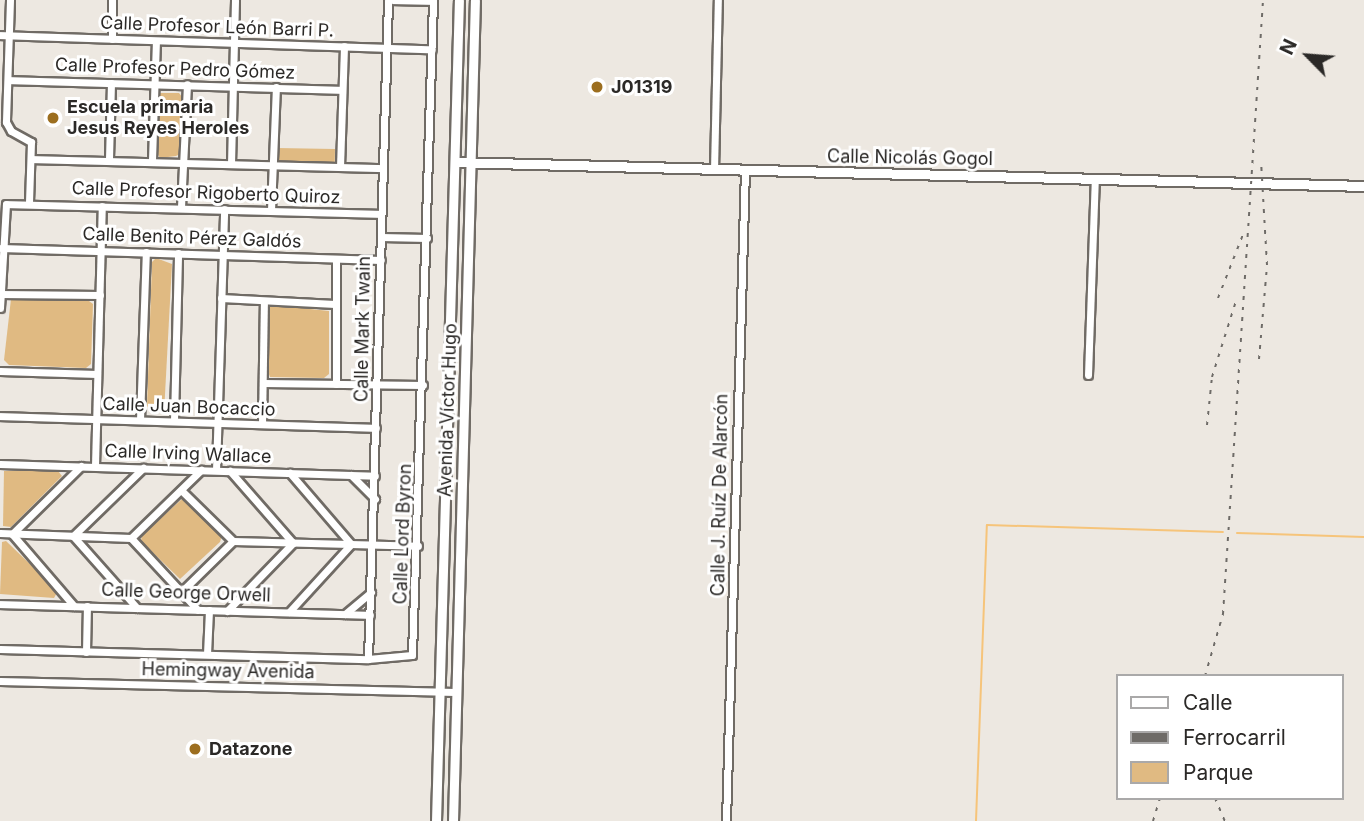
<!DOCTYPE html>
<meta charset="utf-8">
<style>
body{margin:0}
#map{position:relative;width:1364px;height:821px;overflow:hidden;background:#ede8e1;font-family:Inter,sans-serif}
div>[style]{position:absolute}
.green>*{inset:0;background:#e0ba82;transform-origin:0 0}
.stream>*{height:2px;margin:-1px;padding:0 1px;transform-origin:1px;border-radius:1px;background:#f6c47a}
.roads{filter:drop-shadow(2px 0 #706b65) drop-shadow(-2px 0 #706b65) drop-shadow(0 2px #706b65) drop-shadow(0 -2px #706b65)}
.minor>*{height:7px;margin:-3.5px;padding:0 3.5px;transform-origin:3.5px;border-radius:3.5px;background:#fff}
.tertiary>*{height:9px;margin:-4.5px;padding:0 4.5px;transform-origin:4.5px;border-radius:4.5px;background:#fff}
.rail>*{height:2px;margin-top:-1px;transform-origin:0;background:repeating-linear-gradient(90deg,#6e6b67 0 3.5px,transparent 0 10.5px)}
.dots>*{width:19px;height:19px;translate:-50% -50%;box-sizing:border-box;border:4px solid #fff;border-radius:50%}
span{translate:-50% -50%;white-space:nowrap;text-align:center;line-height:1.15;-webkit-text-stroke:6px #fff;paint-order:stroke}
.street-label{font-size:18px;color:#2b2927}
.poi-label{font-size:18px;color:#2b2927;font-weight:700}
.left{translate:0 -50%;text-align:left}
.legend{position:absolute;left:1116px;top:674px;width:228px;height:126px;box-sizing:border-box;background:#fff;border:2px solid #aaa9a9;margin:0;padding:9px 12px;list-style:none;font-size:21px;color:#2b2927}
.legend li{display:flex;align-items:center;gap:14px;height:35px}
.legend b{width:35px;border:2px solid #aaa9a9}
.north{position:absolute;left:1273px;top:21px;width:70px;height:70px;-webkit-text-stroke:5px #fff;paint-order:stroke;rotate:295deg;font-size:19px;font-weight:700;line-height:28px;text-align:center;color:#2b2927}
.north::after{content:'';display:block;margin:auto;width:24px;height:32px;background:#2b2927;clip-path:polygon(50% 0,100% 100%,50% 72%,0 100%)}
</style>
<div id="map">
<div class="green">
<div style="clip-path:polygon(158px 93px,179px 93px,182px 97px,180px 154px,176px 156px,160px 158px,157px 153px)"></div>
<div style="left:277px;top:148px;width:58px;height:16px;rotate:1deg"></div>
<div style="clip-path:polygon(156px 258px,172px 264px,164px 413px,150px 413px,147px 406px,152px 262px)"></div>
<div style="clip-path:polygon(11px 299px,89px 301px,93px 304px,91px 364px,86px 368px,9px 365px,4px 360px)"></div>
<div style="clip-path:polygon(273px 305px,329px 311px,329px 374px,324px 378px,270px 377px,267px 369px,269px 308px)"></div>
<div style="clip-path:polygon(4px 471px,58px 471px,62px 476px,11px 527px,3px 526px)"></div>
<div style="clip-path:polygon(182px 499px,222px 535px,220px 542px,180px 579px,141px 541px,142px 535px)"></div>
<div style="clip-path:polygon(6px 541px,58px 591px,54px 598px,0 594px,2px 542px)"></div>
</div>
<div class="stream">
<div style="left:1237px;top:533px;width:127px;rotate:1.8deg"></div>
<div style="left:976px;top:821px;width:296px;rotate:-87.9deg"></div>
<div style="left:987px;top:525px;width:236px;rotate:1.7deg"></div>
</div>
<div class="roads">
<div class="minor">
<div style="left:10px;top:0;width:122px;rotate:91.9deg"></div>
<div style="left:6px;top:122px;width:10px;rotate:61deg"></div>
<div style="left:11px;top:131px;width:23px;rotate:29deg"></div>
<div style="left:31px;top:142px;width:61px;rotate:91.9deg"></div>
<div style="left:393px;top:0;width:40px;rotate:1.4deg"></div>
<div style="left:0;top:35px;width:432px;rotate:1.9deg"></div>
<div style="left:112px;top:39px;width:39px;rotate:-90deg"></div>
<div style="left:8px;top:80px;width:334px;rotate:1.7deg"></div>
<div style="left:32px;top:159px;width:351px;rotate:1.5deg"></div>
<div style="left:109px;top:159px;width:76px;rotate:-88.5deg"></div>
<div style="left:152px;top:160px;width:119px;rotate:-88.1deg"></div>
<div style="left:231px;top:164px;width:164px;rotate:-88.6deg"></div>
<div style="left:340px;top:167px;width:121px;rotate:-88.1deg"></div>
<div style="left:714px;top:170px;width:170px;rotate:-88.7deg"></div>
<div style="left:181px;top:207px;width:123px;rotate:-87.2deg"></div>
<div style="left:271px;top:210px;width:123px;rotate:-87.7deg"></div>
<div style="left:381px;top:237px;width:46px;rotate:1.2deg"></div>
<div style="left:1px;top:248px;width:380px;rotate:1.8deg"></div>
<div style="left:336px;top:259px;width:125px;rotate:90deg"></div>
<div style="left:0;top:294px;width:100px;rotate:0.6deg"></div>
<div style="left:221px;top:298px;width:114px;rotate:3deg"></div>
<div style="left:0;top:308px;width:104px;rotate:-86.7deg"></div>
<div style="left:6px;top:204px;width:375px;rotate:1.5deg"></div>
<div style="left:0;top:371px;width:97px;rotate:1.8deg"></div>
<div style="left:1088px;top:375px;width:197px;rotate:-88deg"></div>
<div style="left:263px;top:383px;width:160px;rotate:0.7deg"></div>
<div style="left:0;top:416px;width:376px;rotate:1.8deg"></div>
<div style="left:140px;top:420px;width:168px;rotate:-88deg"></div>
<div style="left:174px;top:420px;width:167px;rotate:-88.6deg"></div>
<div style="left:262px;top:424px;width:123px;rotate:-89.1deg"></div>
<div style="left:0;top:464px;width:375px;rotate:1.8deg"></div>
<div style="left:95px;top:466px;width:260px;rotate:-88.5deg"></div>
<div style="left:216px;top:470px;width:261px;rotate:-88.2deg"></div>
<div style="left:351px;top:475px;width:34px;rotate:45deg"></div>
<div style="left:182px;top:491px;width:71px;rotate:44.4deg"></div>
<div style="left:233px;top:541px;width:185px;rotate:1.5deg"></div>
<div style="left:0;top:533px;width:131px;rotate:2.2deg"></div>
<div style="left:131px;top:538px;width:98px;rotate:47.1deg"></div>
<div style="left:131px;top:538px;width:98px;rotate:-44.2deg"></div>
<div style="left:182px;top:591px;width:71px;rotate:-44.4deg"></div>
<div style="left:0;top:604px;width:370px;rotate:1.7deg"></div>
<div style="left:74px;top:606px;width:95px;rotate:-130.7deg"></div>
<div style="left:12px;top:534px;width:97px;rotate:-44.6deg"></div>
<div style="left:137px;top:608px;width:96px;rotate:-131.6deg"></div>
<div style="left:73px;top:536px;width:98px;rotate:-44.2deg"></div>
<div style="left:227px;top:611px;width:95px;rotate:-45.9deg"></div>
<div style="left:293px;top:543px;width:96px;rotate:-131.2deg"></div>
<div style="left:289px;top:612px;width:92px;rotate:-47.6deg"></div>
<div style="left:351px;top:544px;width:94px;rotate:-130.7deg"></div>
<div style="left:345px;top:614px;width:34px;rotate:-40deg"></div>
<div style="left:0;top:649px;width:368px;rotate:1.6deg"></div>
<div style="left:368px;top:659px;width:44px;rotate:-5.2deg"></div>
<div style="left:412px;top:655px;width:655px;rotate:-88.16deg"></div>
<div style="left:86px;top:652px;width:46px;rotate:-88.8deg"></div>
<div style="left:207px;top:654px;width:44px;rotate:-87.4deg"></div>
<div style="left:368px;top:659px;width:659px;rotate:-88.26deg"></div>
<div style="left:0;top:681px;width:455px;rotate:1.4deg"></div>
<div style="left:726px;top:821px;width:650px;rotate:-88.33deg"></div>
</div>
<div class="tertiary">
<div style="left:455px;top:162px;width:909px;rotate:1.51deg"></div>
<div style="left:436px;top:821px;width:821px;rotate:-88.4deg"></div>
<div style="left:453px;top:821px;width:821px;rotate:-88.47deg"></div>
</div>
</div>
<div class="rail">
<div style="left:1218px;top:298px;width:71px;rotate:-68.5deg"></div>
<div style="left:1259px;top:359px;width:94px;rotate:-85.1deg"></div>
<div style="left:1267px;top:265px;width:105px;rotate:-93.3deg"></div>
<div style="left:1207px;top:425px;width:48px;rotate:-84.1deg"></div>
<div style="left:1212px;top:377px;width:80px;rotate:-72.5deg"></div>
<div style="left:1205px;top:676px;width:65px;rotate:-73.8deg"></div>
<div style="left:1223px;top:614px;width:615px;rotate:-86.27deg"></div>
<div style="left:1215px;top:798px;width:25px;rotate:67deg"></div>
<div style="left:1153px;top:821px;width:24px;rotate:-73deg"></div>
</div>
<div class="dots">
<div style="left:597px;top:87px;background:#9c6e1f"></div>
<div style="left:53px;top:118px;background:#9c6e1f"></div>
<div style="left:195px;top:749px;background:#9c6e1f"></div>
</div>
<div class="street-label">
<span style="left:217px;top:27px;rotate:2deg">Calle Profesor León Barri P.</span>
<span style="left:175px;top:69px;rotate:2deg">Calle Profesor Pedro Gómez</span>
<span style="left:910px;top:158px;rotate:1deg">Calle Nicolás Gogol</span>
<span style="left:206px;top:193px;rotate:2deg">Calle Profesor Rigoberto Quiroz</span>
<span style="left:192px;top:238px;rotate:2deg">Calle Benito Pérez Galdós</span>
<span style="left:363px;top:329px;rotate:-89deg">Calle Mark Twain</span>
<span style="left:189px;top:407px;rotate:2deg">Calle Juan Bocaccio</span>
<span style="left:448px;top:410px;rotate:-88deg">Avenida Víctor Hugo</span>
<span style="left:188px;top:454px;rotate:2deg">Calle Irving Wallace</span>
<span style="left:720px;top:495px;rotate:-89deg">Calle J. Ruíz De Alarcón</span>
<span style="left:403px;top:534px;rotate:-88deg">Calle Lord Byron</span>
<span style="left:186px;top:593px;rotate:2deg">Calle George Orwell</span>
<span style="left:228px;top:671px;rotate:1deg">Hemingway Avenida</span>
</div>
<div class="poi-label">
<span class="left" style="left:611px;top:87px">J01319</span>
<span class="left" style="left:67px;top:118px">Escuela primaria<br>Jesus Reyes Heroles</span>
<span class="left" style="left:209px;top:749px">Datazone</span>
</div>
<ul class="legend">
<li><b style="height:9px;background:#fff"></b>Calle</li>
<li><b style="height:9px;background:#6e6b67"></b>Ferrocarril</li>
<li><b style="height:19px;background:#e0ba82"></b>Parque</li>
</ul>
<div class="north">N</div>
</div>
